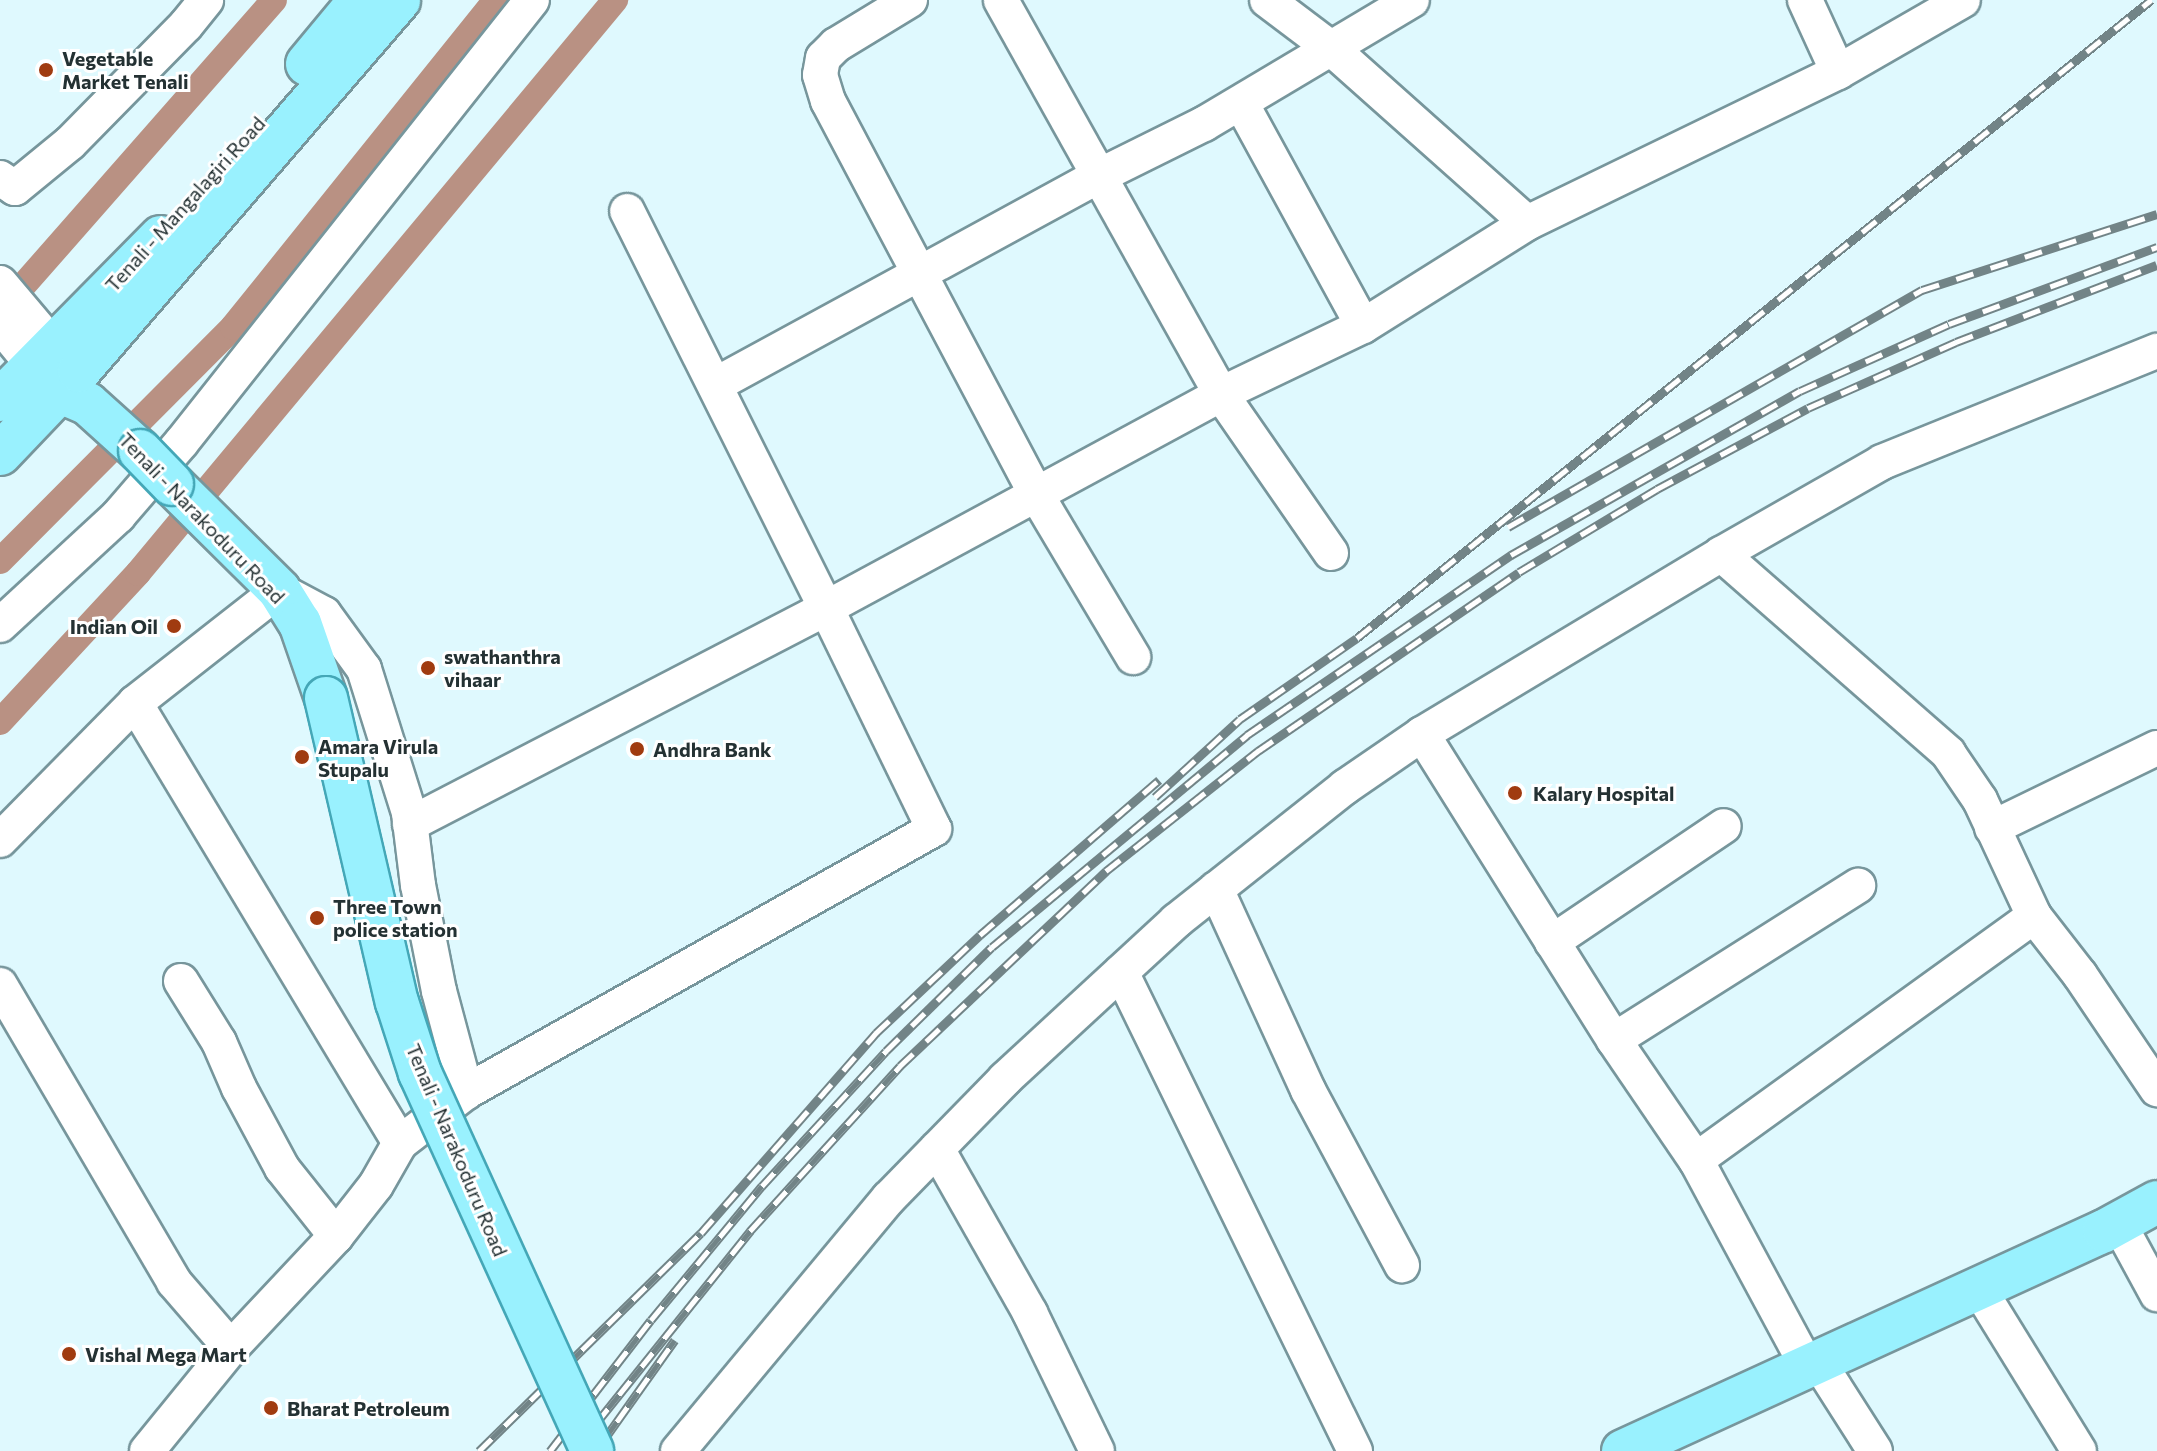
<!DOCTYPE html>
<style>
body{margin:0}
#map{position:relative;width:2157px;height:1451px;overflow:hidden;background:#dff9fe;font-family:Commissioner,sans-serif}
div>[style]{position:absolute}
.canal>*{height:26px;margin:-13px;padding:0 13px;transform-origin:13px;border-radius:13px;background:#b99183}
.roads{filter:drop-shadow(2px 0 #77969c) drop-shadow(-2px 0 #77969c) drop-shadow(0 2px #77969c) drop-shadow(0 -2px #77969c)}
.minor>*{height:34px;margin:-17px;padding:0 17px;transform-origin:17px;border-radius:17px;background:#fff}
.major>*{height:42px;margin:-21px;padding:0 21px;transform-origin:21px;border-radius:21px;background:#99f1fe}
.rail>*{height:9px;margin-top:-4.5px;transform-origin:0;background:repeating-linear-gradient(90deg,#fff 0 18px,#728487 0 36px);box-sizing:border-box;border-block:2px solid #728487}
.bridges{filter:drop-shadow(2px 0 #44a7b7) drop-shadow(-2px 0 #44a7b7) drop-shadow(0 2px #44a7b7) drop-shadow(0 -2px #44a7b7)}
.major-bridge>*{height:42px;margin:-21px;padding:0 21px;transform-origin:21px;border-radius:21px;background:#99f1fe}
.dots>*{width:22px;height:22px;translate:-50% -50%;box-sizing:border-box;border:4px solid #fff;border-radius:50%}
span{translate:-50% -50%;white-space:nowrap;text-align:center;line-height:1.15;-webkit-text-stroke:6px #fff;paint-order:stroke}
.poi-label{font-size:20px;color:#243133;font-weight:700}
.left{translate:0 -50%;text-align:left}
.right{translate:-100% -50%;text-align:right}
.street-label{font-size:20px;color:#243133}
</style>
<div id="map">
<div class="canal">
<div style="left:0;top:312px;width:415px;rotate:-48.7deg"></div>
<div style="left:0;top:561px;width:330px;rotate:-45.1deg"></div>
<div style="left:233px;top:327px;width:420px;rotate:-51.2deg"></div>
<div style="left:0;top:722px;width:203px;rotate:-47.2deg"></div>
<div style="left:138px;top:573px;width:746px;rotate:-50.22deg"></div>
</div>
<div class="roads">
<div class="minor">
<div style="left:910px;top:0;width:87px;rotate:148.7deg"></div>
<div style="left:836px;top:45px;width:18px;rotate:135deg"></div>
<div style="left:823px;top:58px;width:17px;rotate:100deg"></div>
<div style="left:820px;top:75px;width:27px;rotate:73deg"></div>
<div style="left:828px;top:101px;width:445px;rotate:62.1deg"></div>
<div style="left:1036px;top:494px;width:190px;rotate:59.2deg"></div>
<div style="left:1267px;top:0;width:81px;rotate:37deg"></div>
<div style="left:1332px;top:49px;width:261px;rotate:41.7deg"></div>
<div style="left:1805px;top:0;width:79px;rotate:65.4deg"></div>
<div style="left:1241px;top:103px;width:254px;rotate:61.3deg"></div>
<div style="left:0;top:178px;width:18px;rotate:34deg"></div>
<div style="left:15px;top:188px;width:71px;rotate:-39.3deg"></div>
<div style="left:70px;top:143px;width:165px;rotate:-45.5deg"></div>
<div style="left:186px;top:25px;width:32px;rotate:-51deg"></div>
<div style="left:0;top:283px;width:84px;rotate:49.8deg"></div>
<div style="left:0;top:325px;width:52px;rotate:50.5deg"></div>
<div style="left:715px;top:385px;width:435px;rotate:-28.6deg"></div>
<div style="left:1097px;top:177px;width:119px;rotate:-26.4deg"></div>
<div style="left:1204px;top:124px;width:242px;rotate:-30.8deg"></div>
<div style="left:1331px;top:553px;width:193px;rotate:-124.7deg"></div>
<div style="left:1221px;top:394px;width:157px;rotate:-25.6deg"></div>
<div style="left:1363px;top:326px;width:194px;rotate:-32.1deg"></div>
<div style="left:1527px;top:223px;width:346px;rotate:-25.9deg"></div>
<div style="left:1838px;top:72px;width:144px;rotate:-29.9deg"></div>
<div style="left:1721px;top:554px;width:302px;rotate:41.2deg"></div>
<div style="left:1948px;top:753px;width:57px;rotate:55.8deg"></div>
<div style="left:1980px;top:800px;width:128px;rotate:65deg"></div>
<div style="left:2034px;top:916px;width:75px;rotate:52.1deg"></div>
<div style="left:2080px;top:975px;width:138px;rotate:56deg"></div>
<div style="left:0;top:625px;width:161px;rotate:-42.7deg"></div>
<div style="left:118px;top:516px;width:96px;rotate:-49.2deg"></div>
<div style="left:181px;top:443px;width:565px;rotate:-51.61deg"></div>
<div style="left:135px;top:703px;width:514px;rotate:58.94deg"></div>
<div style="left:400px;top:1143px;width:48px;rotate:119.7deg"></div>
<div style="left:376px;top:1185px;width:65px;rotate:128.1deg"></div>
<div style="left:336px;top:1236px;width:154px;rotate:133.2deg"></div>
<div style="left:231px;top:1348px;width:133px;rotate:129.2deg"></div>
<div style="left:1422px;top:734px;width:361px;rotate:57.9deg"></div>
<div style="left:1614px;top:1040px;width:145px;rotate:55.7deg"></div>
<div style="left:1696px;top:1160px;width:236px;rotate:61.7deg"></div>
<div style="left:410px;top:824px;width:469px;rotate:-27.4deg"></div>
<div style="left:826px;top:608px;width:444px;rotate:-116.6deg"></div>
<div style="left:1992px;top:828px;width:183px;rotate:-25.9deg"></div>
<div style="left:0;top:840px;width:192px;rotate:-45.4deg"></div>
<div style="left:135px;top:703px;width:183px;rotate:-38.1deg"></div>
<div style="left:279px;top:590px;width:51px;rotate:28.1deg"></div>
<div style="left:324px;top:614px;width:68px;rotate:54deg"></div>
<div style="left:364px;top:669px;width:151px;rotate:72.6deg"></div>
<div style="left:409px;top:813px;width:73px;rotate:82.9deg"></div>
<div style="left:418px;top:885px;width:108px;rotate:78.8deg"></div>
<div style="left:439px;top:991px;width:105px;rotate:75deg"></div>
<div style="left:1216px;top:889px;width:221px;rotate:65.4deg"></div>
<div style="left:1308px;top:1090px;width:199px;rotate:61.8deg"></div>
<div style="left:1552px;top:942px;width:207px;rotate:-34deg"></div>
<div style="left:1121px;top:972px;width:533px;rotate:63.96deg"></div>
<div style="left:181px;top:981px;width:72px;rotate:58.1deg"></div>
<div style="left:219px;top:1042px;width:50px;rotate:66.5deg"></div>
<div style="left:239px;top:1088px;width:91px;rotate:61.7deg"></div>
<div style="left:282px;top:1168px;width:87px;rotate:51.5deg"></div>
<div style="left:0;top:985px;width:344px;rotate:59.6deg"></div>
<div style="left:174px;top:1282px;width:87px;rotate:49.2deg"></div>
<div style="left:1614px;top:1040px;width:289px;rotate:-32.3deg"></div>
<div style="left:400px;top:1143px;width:83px;rotate:-37.7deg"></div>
<div style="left:466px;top:1092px;width:537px;rotate:-29.33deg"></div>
<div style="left:934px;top:829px;width:246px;rotate:-116deg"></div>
<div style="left:826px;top:608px;width:449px;rotate:-28.4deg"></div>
<div style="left:1221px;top:394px;width:451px;rotate:-119.2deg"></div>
<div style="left:937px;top:1149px;width:189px;rotate:60.4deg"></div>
<div style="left:1030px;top:1313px;width:153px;rotate:64.1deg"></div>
<div style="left:1696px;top:1160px;width:417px;rotate:-35.8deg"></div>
<div style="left:2119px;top:1224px;width:80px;rotate:61.5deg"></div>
<div style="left:1979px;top:1289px;width:190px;rotate:58.3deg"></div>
<div style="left:1819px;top:1363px;width:104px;rotate:57.5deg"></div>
<div style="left:678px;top:1451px;width:329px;rotate:-50.2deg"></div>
<div style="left:889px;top:1198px;width:166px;rotate:-45.7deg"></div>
<div style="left:1005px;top:1079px;width:233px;rotate:-42.7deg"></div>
<div style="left:1176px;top:921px;width:216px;rotate:-38.4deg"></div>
<div style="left:1345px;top:787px;width:93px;rotate:-34.5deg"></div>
<div style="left:1422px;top:734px;width:349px;rotate:-31deg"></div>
<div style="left:1721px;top:554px;width:185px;rotate:-29.7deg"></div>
<div style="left:1882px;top:462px;width:297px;rotate:-22deg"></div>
</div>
<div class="major">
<div style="left:307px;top:64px;width:83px;rotate:-50.4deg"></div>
<div style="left:43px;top:374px;width:25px;rotate:47deg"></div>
<div style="left:60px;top:392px;width:30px;rotate:23deg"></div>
<div style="left:88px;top:404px;width:70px;rotate:42.1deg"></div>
<div style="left:0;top:400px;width:229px;rotate:-45.4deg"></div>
<div style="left:0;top:454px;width:115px;rotate:-46.4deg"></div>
<div style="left:79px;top:371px;width:490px;rotate:-49.2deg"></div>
<div style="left:172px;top:484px;width:151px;rotate:44.7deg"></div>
<div style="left:279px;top:590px;width:39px;rotate:58deg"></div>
<div style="left:300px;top:623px;width:79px;rotate:70.9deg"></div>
<div style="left:1623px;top:1451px;width:529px;rotate:-24.58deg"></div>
<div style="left:2104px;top:1231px;width:60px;rotate:-28.7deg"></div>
</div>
</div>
<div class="rail">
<div style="left:1508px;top:527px;width:477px;rotate:-29.8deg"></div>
<div style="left:1922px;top:290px;width:247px;rotate:-17.9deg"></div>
<div style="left:1155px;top:797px;width:115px;rotate:-42.5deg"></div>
<div style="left:1240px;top:719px;width:142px;rotate:-34.7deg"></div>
<div style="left:1357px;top:638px;width:1019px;rotate:-38.78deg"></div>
<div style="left:479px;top:1451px;width:311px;rotate:-44.5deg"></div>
<div style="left:701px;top:1233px;width:266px;rotate:-48.8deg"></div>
<div style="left:876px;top:1033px;width:143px;rotate:-43.3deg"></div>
<div style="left:980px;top:935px;width:237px;rotate:-40.9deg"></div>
<div style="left:550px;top:1451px;width:165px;rotate:-52.4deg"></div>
<div style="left:651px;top:1320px;width:174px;rotate:-50.4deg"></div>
<div style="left:762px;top:1186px;width:183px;rotate:-47.4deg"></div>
<div style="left:886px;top:1051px;width:148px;rotate:-44.5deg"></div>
<div style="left:992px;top:947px;width:332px;rotate:-39.7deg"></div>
<div style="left:1247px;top:735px;width:320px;rotate:-34.3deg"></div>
<div style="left:1511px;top:555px;width:332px;rotate:-29.6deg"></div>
<div style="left:1800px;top:391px;width:163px;rotate:-24.2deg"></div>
<div style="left:1949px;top:324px;width:222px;rotate:-20.3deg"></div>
<div style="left:574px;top:1451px;width:282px;rotate:-51.3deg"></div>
<div style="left:750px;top:1231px;width:223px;rotate:-47.7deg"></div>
<div style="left:900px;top:1066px;width:284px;rotate:-43.4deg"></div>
<div style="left:1106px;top:871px;width:194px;rotate:-38.3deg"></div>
<div style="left:1258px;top:751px;width:316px;rotate:-34.4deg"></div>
<div style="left:1519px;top:572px;width:161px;rotate:-31deg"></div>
<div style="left:1657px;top:489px;width:171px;rotate:-28.2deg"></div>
<div style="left:1808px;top:408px;width:162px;rotate:-24deg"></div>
<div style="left:1956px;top:342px;width:215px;rotate:-21deg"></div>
<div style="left:596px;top:1451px;width:136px;rotate:-54.6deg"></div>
</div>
<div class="bridges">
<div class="major-bridge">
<div style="left:140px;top:451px;width:46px;rotate:45.9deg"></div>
<div style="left:326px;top:698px;width:312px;rotate:76.9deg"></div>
<div style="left:397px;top:1002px;width:75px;rotate:72.1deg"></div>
<div style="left:420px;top:1073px;width:415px;rotate:65.5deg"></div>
</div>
</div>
<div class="dots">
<div style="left:46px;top:70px;background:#a03b10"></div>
<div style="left:174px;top:626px;background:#a03b10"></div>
<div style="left:428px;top:668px;background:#a03b10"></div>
<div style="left:637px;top:749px;background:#a03b10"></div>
<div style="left:302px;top:757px;background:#a03b10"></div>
<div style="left:1515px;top:793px;background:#a03b10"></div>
<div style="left:317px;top:918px;background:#a03b10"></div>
<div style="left:69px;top:1354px;background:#a03b10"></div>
<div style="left:271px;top:1408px;background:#a03b10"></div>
</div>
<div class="poi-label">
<span class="left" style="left:62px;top:70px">Vegetable<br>Market Tenali</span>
<span class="right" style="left:158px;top:626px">Indian Oil</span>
<span class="left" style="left:444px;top:668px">swathanthra<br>vihaar</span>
<span class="left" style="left:318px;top:758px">Amara Virula<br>Stupalu</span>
<span class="left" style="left:653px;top:749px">Andhra Bank</span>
<span class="left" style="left:1533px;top:793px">Kalary Hospital</span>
<span class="left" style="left:333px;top:918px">Three Town<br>police station</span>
<span class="left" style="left:85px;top:1354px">Vishal Mega Mart</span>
<span class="left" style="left:287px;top:1408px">Bharat Petroleum</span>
</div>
<div class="street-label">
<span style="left:185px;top:204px;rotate:-48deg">Tenali - Mangalagiri Road</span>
<span style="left:202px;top:518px;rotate:46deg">Tenali - Narakoduru Road</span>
<span style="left:457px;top:1150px;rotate:67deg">Tenali - Narakoduru Road</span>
</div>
</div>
